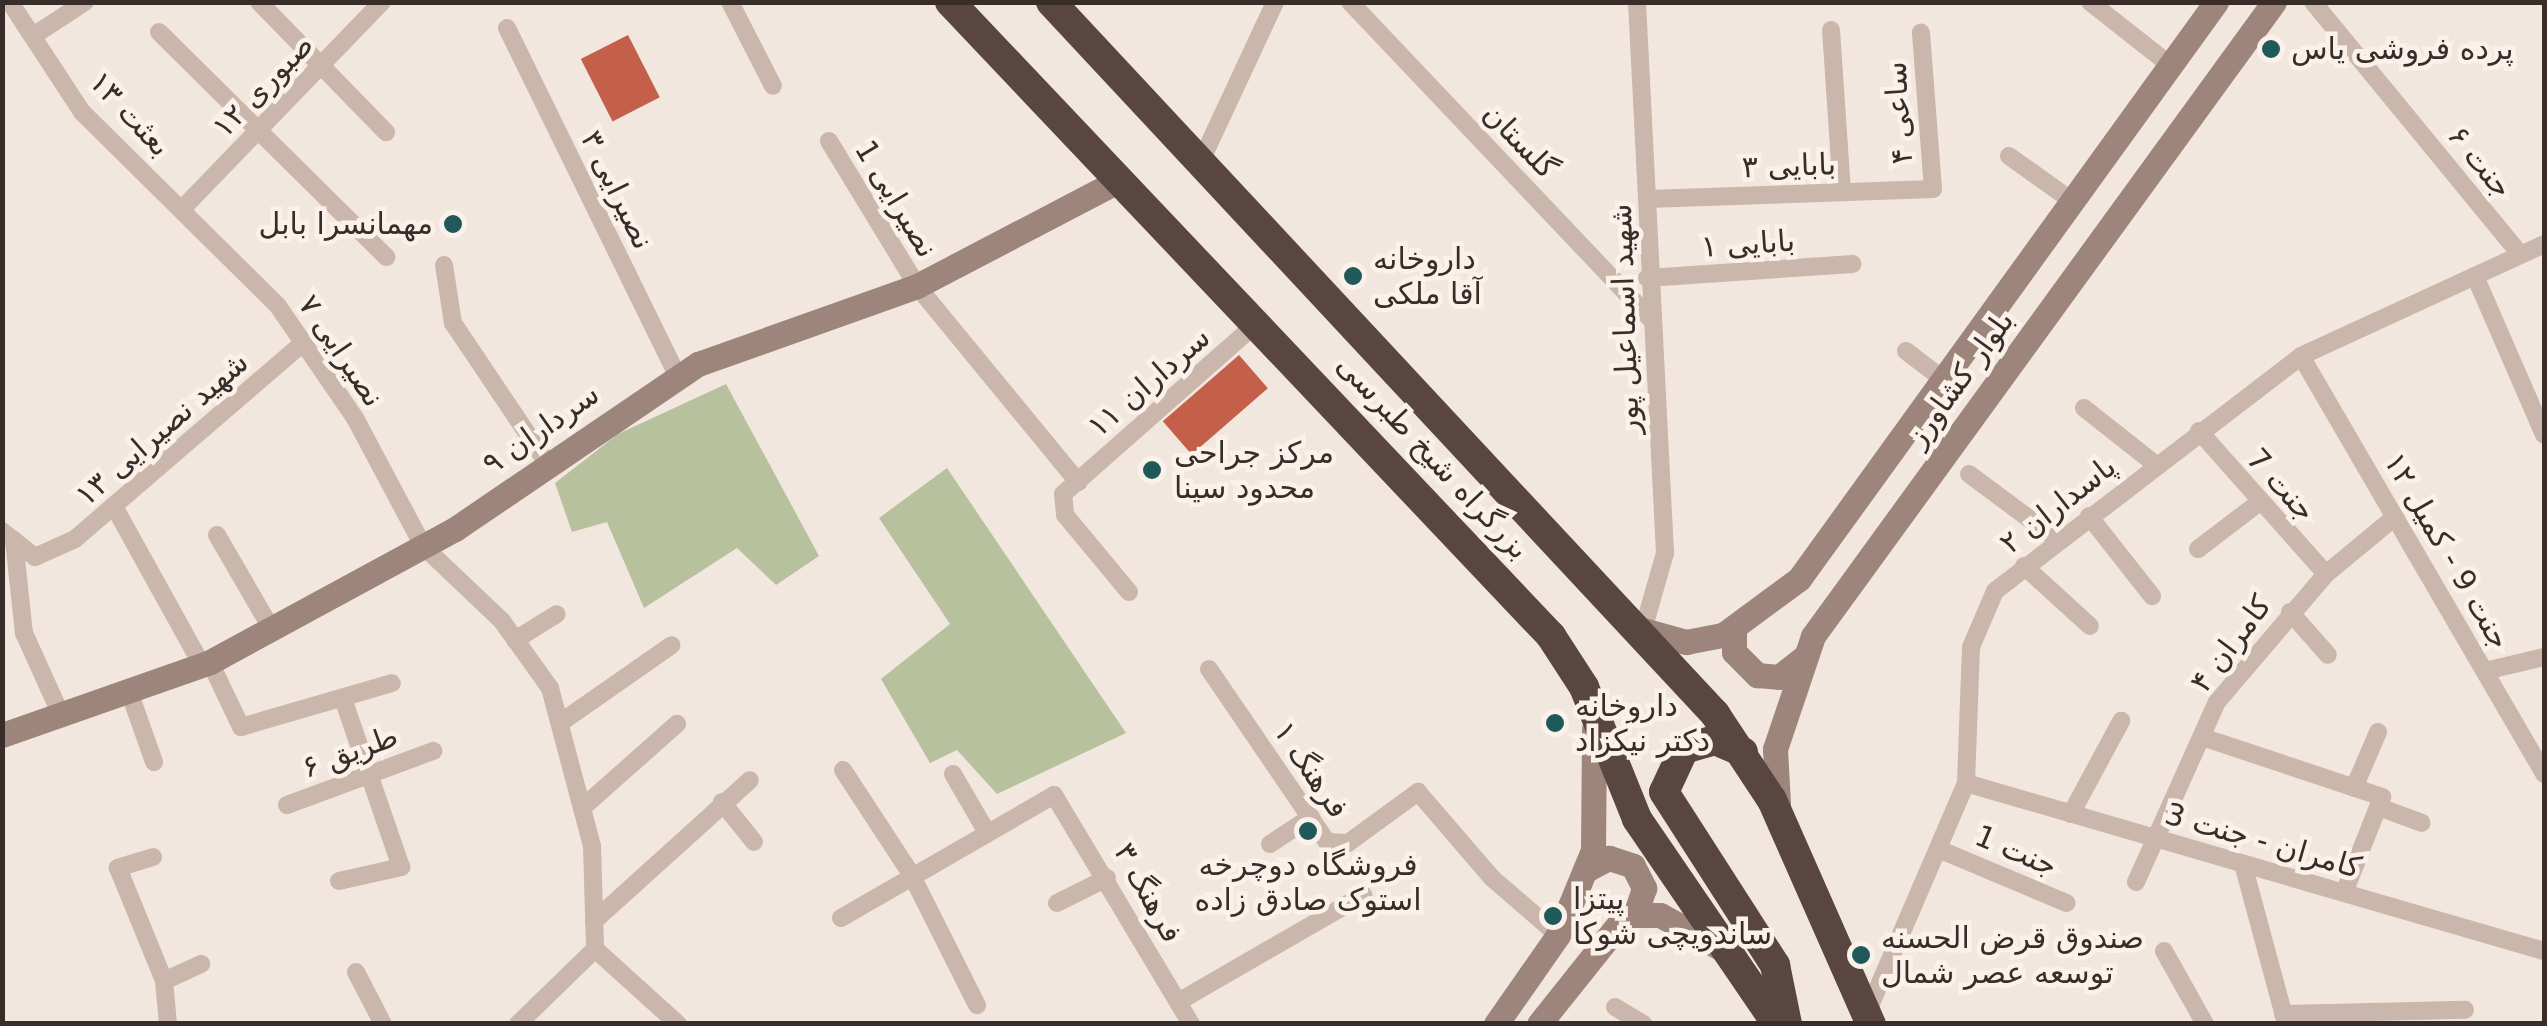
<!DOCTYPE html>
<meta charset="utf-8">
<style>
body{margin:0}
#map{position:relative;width:2547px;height:1026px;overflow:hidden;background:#f2e7de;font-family:"DejaVu Sans","Noto Naskh Arabic",sans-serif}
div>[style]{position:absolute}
.green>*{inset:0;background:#b8c19e}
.building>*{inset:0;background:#c4604a;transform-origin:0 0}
.street>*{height:18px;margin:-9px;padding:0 9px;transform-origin:9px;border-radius:9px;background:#cab6aa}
.secondary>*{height:25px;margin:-12.5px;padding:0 12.5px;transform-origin:12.5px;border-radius:12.5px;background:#9e857b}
.highway>*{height:30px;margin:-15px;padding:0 15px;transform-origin:15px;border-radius:15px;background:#594640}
.dots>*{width:28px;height:28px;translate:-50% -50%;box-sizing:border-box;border:5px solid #faf2ea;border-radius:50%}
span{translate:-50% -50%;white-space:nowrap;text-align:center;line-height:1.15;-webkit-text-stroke:9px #faf2ea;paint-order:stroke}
.poi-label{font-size:30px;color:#382d29}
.left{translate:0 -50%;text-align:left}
.right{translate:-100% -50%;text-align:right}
.street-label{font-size:30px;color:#382d29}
.frame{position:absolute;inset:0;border:5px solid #382d29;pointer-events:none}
</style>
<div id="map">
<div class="green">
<div style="clip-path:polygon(726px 384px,819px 556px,776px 585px,737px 548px,644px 608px,607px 522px,572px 532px,555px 483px,618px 434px)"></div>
<div style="clip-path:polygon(947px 468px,1126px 733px,997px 794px,957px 750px,930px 763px,881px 679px,950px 624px,879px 518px)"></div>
</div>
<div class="building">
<div style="left:628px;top:35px;width:70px;height:53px;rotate:63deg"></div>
<div style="left:1239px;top:355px;width:44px;height:101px;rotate:49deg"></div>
</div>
<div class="street">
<div style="left:10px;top:2px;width:131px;rotate:56.8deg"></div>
<div style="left:82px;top:112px;width:276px;rotate:44.7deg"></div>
<div style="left:278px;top:306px;width:136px;rotate:55.5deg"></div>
<div style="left:355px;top:418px;width:145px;rotate:62deg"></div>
<div style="left:423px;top:546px;width:109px;rotate:43.5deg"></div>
<div style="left:502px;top:621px;width:82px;rotate:54.4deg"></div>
<div style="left:550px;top:688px;width:163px;rotate:75.1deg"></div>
<div style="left:592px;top:846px;width:103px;rotate:88.3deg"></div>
<div style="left:259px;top:2px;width:182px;rotate:45.7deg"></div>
<div style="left:730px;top:2px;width:94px;rotate:62.9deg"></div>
<div style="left:1350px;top:2px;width:436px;rotate:46.5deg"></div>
<div style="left:1637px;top:2px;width:552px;rotate:87.09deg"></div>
<div style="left:1665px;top:553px;width:80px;rotate:105.9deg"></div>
<div style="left:2090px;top:2px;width:102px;rotate:38.2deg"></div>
<div style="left:2313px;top:2px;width:326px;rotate:50.6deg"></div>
<div style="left:507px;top:28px;width:389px;rotate:63.9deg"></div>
<div style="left:1831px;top:30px;width:162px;rotate:86.1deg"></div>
<div style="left:159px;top:32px;width:320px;rotate:44.7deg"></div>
<div style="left:33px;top:36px;width:62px;rotate:-33.2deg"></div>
<div style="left:829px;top:141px;width:170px;rotate:58.7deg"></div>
<div style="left:917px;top:286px;width:254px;rotate:50.6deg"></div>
<div style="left:2009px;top:156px;width:77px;rotate:35.5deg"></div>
<div style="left:1201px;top:161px;width:175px;rotate:-65deg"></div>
<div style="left:1648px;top:199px;width:285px;rotate:-2deg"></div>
<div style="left:1933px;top:189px;width:157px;rotate:-94.4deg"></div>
<div style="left:183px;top:208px;width:286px;rotate:-46deg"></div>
<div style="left:444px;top:265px;width:59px;rotate:81.2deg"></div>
<div style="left:453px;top:323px;width:169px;rotate:56.1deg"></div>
<div style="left:2475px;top:276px;width:173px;rotate:66.5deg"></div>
<div style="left:1647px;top:278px;width:206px;rotate:-3.9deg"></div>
<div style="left:1906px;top:351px;width:48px;rotate:37.3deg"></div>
<div style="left:2301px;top:356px;width:484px;rotate:59.8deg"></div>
<div style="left:2084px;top:408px;width:90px;rotate:38.3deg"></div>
<div style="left:2199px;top:431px;width:191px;rotate:48.4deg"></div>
<div style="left:1969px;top:474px;width:111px;rotate:36.6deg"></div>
<div style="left:116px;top:510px;width:177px;rotate:61deg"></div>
<div style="left:2089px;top:516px;width:102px;rotate:51.8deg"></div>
<div style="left:2px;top:531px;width:42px;rotate:38.2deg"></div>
<div style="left:35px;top:557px;width:44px;rotate:-24.2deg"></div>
<div style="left:75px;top:539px;width:301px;rotate:-40.7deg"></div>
<div style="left:217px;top:535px;width:108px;rotate:59.9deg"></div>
<div style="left:14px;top:540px;width:94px;rotate:83.9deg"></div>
<div style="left:24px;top:633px;width:90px;rotate:65.7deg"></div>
<div style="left:2198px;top:549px;width:74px;rotate:-37.3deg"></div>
<div style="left:2024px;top:566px;width:89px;rotate:42.3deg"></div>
<div style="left:1129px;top:592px;width:100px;rotate:-129.7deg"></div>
<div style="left:1065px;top:515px;width:21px;rotate:-95deg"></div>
<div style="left:1063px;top:494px;width:259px;rotate:-41.4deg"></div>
<div style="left:2290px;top:612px;width:57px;rotate:48.5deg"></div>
<div style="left:515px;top:640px;width:49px;rotate:-31.8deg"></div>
<div style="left:210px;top:662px;width:72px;rotate:64.5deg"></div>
<div style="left:241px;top:727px;width:157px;rotate:-16.2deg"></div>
<div style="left:1209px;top:669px;width:209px;rotate:55.7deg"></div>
<div style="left:1327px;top:842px;width:21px;rotate:3deg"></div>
<div style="left:1348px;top:843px;width:87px;rotate:-36.1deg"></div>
<div style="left:1418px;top:792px;width:113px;rotate:49.3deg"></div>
<div style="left:1492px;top:878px;width:87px;rotate:40.8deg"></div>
<div style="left:2485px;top:671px;width:61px;rotate:-13.3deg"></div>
<div style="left:131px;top:697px;width:69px;rotate:70.5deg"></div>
<div style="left:560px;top:723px;width:136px;rotate:-34.9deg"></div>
<div style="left:2202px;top:737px;width:190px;rotate:18.4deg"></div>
<div style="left:2382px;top:797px;width:103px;rotate:111.6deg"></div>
<div style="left:843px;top:770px;width:124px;rotate:56.8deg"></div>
<div style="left:911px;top:874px;width:147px;rotate:63.3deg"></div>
<div style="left:953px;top:774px;width:66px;rotate:59.9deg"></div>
<div style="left:1966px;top:783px;width:602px;rotate:16.21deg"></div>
<div style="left:2354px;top:788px;width:61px;rotate:-66.8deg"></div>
<div style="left:722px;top:802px;width:51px;rotate:51.3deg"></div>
<div style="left:287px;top:805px;width:156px;rotate:-20.3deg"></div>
<div style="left:582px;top:808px;width:127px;rotate:-41.5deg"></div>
<div style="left:2384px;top:809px;width:40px;rotate:20.2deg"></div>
<div style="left:2071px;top:814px;width:106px;rotate:-61.7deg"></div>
<div style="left:1270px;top:844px;width:49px;rotate:-33.4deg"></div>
<div style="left:1943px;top:851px;width:134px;rotate:22.8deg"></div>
<div style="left:153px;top:857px;width:37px;rotate:163deg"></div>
<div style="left:118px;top:868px;width:122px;rotate:67.8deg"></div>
<div style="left:2243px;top:864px;width:165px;rotate:74.9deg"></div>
<div style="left:339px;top:881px;width:64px;rotate:-12.7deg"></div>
<div style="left:401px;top:867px;width:178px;rotate:-109deg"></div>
<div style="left:2136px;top:882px;width:197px;rotate:-65.8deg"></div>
<div style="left:2217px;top:702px;width:168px;rotate:-49.6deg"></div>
<div style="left:2326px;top:574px;width:89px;rotate:-39.6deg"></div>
<div style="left:1057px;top:903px;width:56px;rotate:-26.6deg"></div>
<div style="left:841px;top:918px;width:246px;rotate:-30deg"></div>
<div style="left:1054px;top:795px;width:267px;rotate:59.1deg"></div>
<div style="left:594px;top:921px;width:210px;rotate:-42.1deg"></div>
<div style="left:595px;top:949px;width:112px;rotate:42.1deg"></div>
<div style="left:2164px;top:951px;width:84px;rotate:60.7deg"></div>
<div style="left:356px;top:972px;width:59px;rotate:62.6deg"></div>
<div style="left:1178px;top:1002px;width:214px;rotate:-30deg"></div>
<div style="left:1615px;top:1007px;width:33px;rotate:31deg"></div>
<div style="left:1867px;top:1013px;width:250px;rotate:-66.7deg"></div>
<div style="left:1966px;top:783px;width:136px;rotate:-87.9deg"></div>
<div style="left:1971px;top:647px;width:61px;rotate:-66.8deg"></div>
<div style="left:1995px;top:591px;width:386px;rotate:-37.5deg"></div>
<div style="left:2301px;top:356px;width:268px;rotate:-24.7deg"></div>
<div style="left:2283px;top:1014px;width:182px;rotate:-1.3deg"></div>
<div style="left:168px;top:1024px;width:43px;rotate:-95.3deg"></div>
<div style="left:164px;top:981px;width:41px;rotate:-24.7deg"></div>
<div style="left:518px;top:1024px;width:107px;rotate:-44.2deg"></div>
</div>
<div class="secondary">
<div style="left:1734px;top:629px;width:23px;rotate:90deg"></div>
<div style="left:1734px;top:652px;width:33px;rotate:45deg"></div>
<div style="left:1757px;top:675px;width:22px;rotate:5deg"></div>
<div style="left:1779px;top:677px;width:31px;rotate:-38deg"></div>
<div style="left:1643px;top:630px;width:45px;rotate:15.6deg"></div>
<div style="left:1686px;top:642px;width:38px;rotate:-11deg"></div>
<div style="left:1723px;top:635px;width:94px;rotate:-36.4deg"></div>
<div style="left:1799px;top:579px;width:712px;rotate:-54.14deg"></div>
<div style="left:2px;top:735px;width:220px;rotate:-19.3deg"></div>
<div style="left:210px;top:662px;width:279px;rotate:-28.5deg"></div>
<div style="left:455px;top:529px;width:294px;rotate:-34.2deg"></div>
<div style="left:698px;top:364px;width:232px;rotate:-19.6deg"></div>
<div style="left:917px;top:286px;width:229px;rotate:-27.6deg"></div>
<div style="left:1778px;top:804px;width:55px;rotate:-93.1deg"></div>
<div style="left:1775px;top:749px;width:119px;rotate:-71.4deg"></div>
<div style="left:1813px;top:636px;width:784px;rotate:-53.98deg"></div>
<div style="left:1586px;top:870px;width:26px;rotate:-28deg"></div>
<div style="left:1609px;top:858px;width:25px;rotate:18deg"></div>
<div style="left:1633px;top:866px;width:25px;rotate:63deg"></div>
<div style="left:1644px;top:888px;width:25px;rotate:108deg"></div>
<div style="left:1496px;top:1024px;width:108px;rotate:-55.1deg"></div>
<div style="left:1558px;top:935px;width:92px;rotate:-67.6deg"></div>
<div style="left:1593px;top:850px;width:121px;rotate:-89.5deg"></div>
<div style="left:1539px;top:1024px;width:139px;rotate:-51.4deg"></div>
<div style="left:1626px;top:915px;width:34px"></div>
<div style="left:1660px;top:915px;width:75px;rotate:28.6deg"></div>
</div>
<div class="highway">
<div style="left:950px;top:2px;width:874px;rotate:46.53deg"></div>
<div style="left:1551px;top:636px;width:61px;rotate:57.1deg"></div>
<div style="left:1584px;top:687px;width:142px;rotate:68.1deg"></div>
<div style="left:1637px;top:819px;width:248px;rotate:55.7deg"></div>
<div style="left:1051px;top:2px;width:974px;rotate:47deg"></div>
<div style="left:1715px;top:714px;width:103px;rotate:56.5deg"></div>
<div style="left:1772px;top:800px;width:245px;rotate:66.2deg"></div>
<div style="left:1743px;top:752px;width:30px;rotate:-157deg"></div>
<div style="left:1715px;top:740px;width:32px;rotate:164deg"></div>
<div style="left:1684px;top:749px;width:47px;rotate:114.9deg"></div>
<div style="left:1664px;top:792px;width:206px;rotate:57.3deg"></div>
<div style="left:1775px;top:965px;width:60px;rotate:78.5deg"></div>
</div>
<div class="dots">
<div style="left:2271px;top:49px;background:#1f5959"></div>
<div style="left:453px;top:224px;background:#1f5959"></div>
<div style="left:1353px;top:276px;background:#1f5959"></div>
<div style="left:1152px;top:470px;background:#1f5959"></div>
<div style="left:1555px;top:723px;background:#1f5959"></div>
<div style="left:1308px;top:831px;background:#1f5959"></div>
<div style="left:1553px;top:916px;background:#1f5959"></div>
<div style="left:1861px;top:955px;background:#1f5959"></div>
</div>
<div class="poi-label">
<span class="left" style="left:2291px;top:49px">پرده فروشی یاس</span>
<span class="right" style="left:433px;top:224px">مهمانسرا بابل</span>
<span class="left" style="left:1373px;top:276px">داروخانه<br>آقا ملکی</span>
<span class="left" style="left:1174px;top:470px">مرکز جراحی<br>محدود سینا</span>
<span class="left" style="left:1575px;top:723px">داروخانه<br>دکتر نیکزاد</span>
<span style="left:1308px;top:882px">فروشگاه دوچرخه<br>استوک صادق زاده</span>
<span class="left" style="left:1573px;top:916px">پیتزا<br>ساندویچی شوکا</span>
<span class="left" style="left:1881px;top:955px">صندوق قرض الحسنه<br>توسعه عصر شمال</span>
</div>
<div class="street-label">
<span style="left:263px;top:86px;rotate:-46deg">صبوری ۱۲</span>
<span style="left:1899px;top:113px;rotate:-94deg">ساعی ۴</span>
<span style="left:130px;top:114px;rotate:47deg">بعثت ۱۳</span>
<span style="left:1520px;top:141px;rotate:46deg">گلستان</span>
<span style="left:2480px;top:162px;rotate:51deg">جنت ۶</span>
<span style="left:1789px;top:166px;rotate:-2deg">بابایی ۳</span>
<span style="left:617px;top:190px;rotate:64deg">نصیرایی ۳</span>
<span style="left:896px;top:199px;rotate:59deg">نصیرایی 1</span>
<span style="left:1748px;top:244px;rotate:-4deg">بابایی ۱</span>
<span style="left:1625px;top:319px;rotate:-92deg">شهید اسماعیل پور</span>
<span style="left:341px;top:351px;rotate:56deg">نصیرایی ۷</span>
<span style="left:1960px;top:379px;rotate:-54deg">بلوار کشاورز</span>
<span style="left:1149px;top:382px;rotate:-41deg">سرداران ۱۱</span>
<span style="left:162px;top:429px;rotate:-41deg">شهید نصیرایی ۱۳</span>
<span style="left:541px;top:429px;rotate:-35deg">سرداران ۹</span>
<span style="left:1433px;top:457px;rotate:47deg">بزرگراه شیخ طبرسی</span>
<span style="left:2281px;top:485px;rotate:48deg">جنت 7</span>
<span style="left:2058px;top:505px;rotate:-38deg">پاسداران ۲</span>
<span style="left:2447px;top:551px;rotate:60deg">جنت 9 - کمیل ۱۲</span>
<span style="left:2231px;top:644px;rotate:-53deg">کامران ۴</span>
<span style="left:350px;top:752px;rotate:-20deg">طریق ۶</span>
<span style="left:1311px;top:770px;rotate:56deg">فرهنگ ۱</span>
<span style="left:2263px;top:841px;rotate:16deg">کامران - جنت 3</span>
<span style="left:2016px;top:851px;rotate:23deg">جنت 1</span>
<span style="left:1148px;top:893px;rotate:61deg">فرهنگ ۳</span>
</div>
<div class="frame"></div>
</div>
